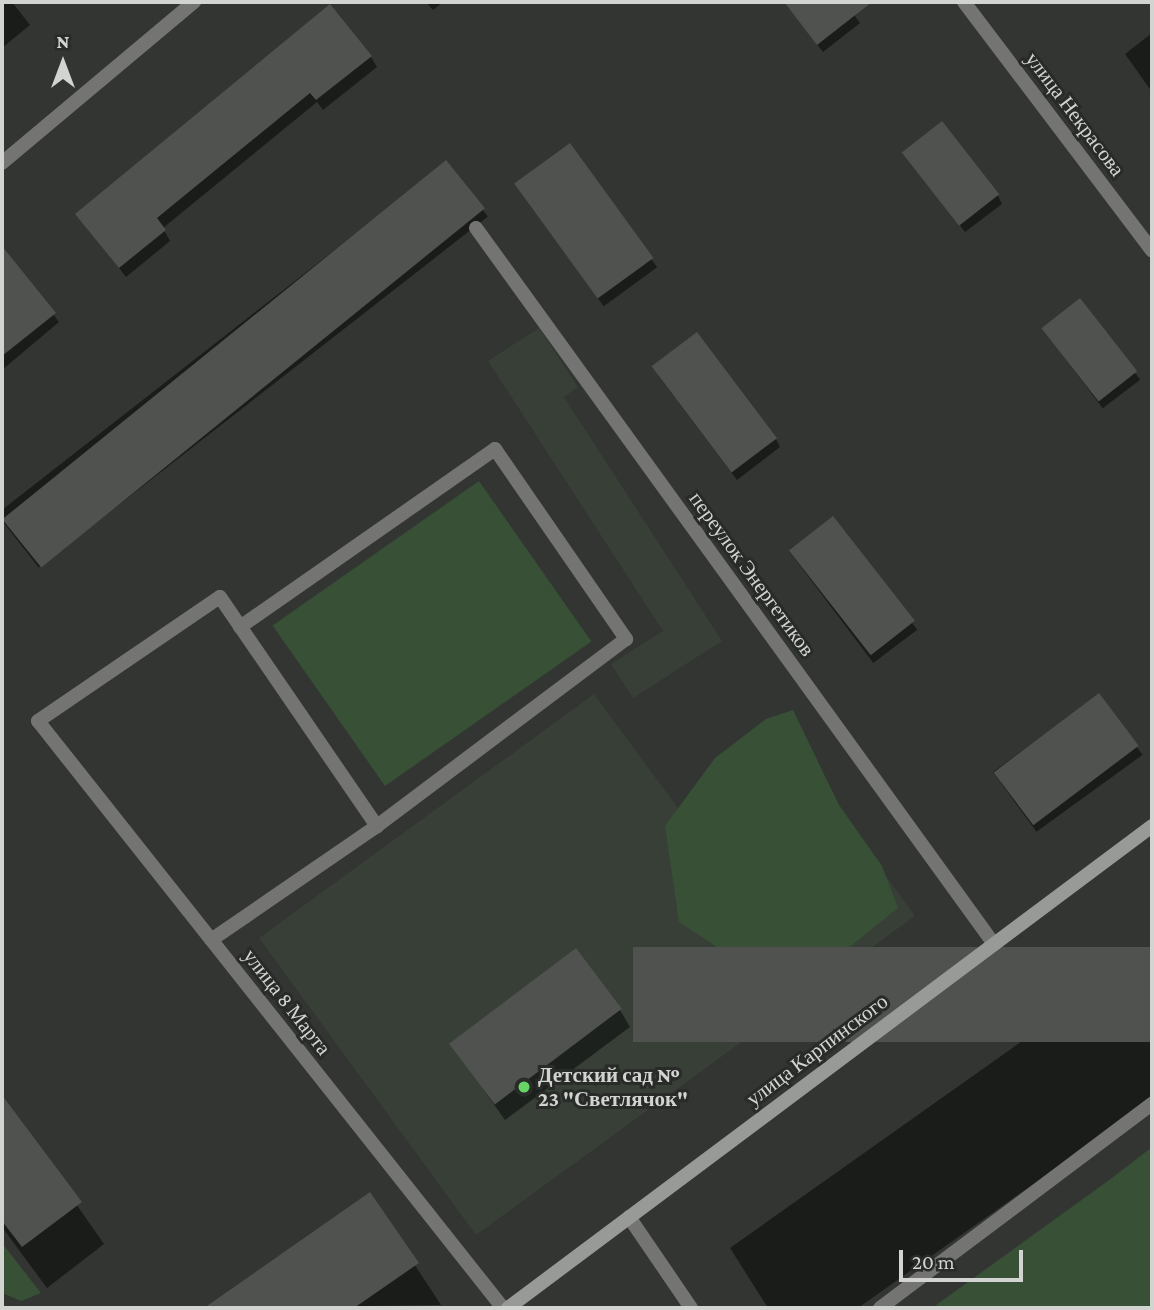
<!DOCTYPE html>
<meta charset="utf-8">
<style>
body{margin:0}
#map{position:relative;width:1154px;height:1310px;overflow:hidden;background:#323531;font-family:"Crimson Pro",serif}
div>[style]{position:absolute}
.built>*{inset:0;background:#373f37}
.green>*{inset:0;background:#375036;transform-origin:0 0}
.shadow>*{inset:0;background:#0007;transform-origin:0 0}
.building>*{inset:0;background:#4f524f;transform-origin:0 0}
.lane>*{height:14px;margin:-7px;padding:0 7px;transform-origin:7px;border-radius:7px;background:#747573}
.street>*{height:14px;margin:-7px;padding:0 7px;transform-origin:7px;border-radius:7px;background:#747573}
.secondary>*{height:14px;margin:-7px;padding:0 7px;transform-origin:7px;border-radius:7px;background:#979a97}
.dots>*{width:19px;height:19px;translate:-50% -50%;box-sizing:border-box;border:4px solid #282b28;border-radius:50%}
span{translate:-50% -50%;white-space:nowrap;text-align:center;line-height:1.15;-webkit-text-stroke:6px #282b28;paint-order:stroke}
.street-label{font-size:21px;color:#d2d4d1}
.poi-label{font-size:21px;color:#d2d4d1;font-weight:700}
.left{translate:0 -50%;text-align:left}
.frame{position:absolute;inset:0;border:4px solid #d2d4d1;pointer-events:none}
.north{position:absolute;left:28px;top:28px;width:70px;height:70px;-webkit-text-stroke:5px #282b28;paint-order:stroke;rotate:0deg;font-size:19px;font-weight:700;line-height:28px;text-align:center;color:#d2d4d1}
.north::after{content:'';display:block;margin:auto;width:24px;height:32px;background:#d2d4d1;clip-path:polygon(50% 0,100% 100%,50% 72%,0 100%)}
.scale{position:absolute;left:899px;top:1250px;width:124px;height:32px;box-sizing:border-box;border:4px solid #d2d4d1;border-top:0;padding-left:9px;font-size:21px;line-height:24px;white-space:nowrap;color:#d2d4d1;-webkit-text-stroke:5px #282b28;paint-order:stroke}
</style>
<div id="map">
<div class="built">
<div style="clip-path:polygon(539px 328px,578px 387px,564px 397px,722px 641px,633px 698px,611px 664px,663px 631px,488px 361px)"></div>
<div style="clip-path:polygon(594px 694px,680px 811px,784px 736px,915px 916px,476px 1235px,259px 938px)"></div>
</div>
<div class="green">
<div style="left:479px;top:481px;width:196px;height:252px;rotate:55deg"></div>
<div style="clip-path:polygon(793px 710px,839px 805px,882px 866px,898px 908px,790px 995px,679px 922px,665px 826px,715px 758px,766px 719px)"></div>
<div style="clip-path:polygon(1152px 1147px,1152px 1308px,932px 1308px,1112px 1178px)"></div>
<div style="clip-path:polygon(2px 1243px,41px 1293px,21px 1301px,2px 1293px)"></div>
</div>
<div class="shadow">
<div style="clip-path:polygon(2px 2px,12px 2px,30px 25px,2px 48px)"></div>
<div style="clip-path:polygon(426px 2px,443px 2px,433px 10px)"></div>
<div style="clip-path:polygon(784px 2px,845px 2px,860px 23px,823px 52px)"></div>
<div style="clip-path:polygon(1152px 33px,1152px 92px,1125px 54px)"></div>
<div style="clip-path:polygon(371px 57px,377px 67px,323px 110px,317px 102px,163px 228px,170px 241px,126px 277px,78px 215px)"></div>
<div style="left:569px;top:146px;width:150px;height:66px;rotate:54deg"></div>
<div style="clip-path:polygon(909px 160px,998px 196px,1002px 204px,965px 232px)"></div>
<div style="left:446px;top:163px;width:68px;height:570px;rotate:52deg"></div>
<div style="clip-path:polygon(18px 268px,59px 322px,2px 370px,2px 281px)"></div>
<div style="left:1080px;top:300px;width:100px;height:47px;rotate:53deg"></div>
<div style="clip-path:polygon(658px 375px,776px 439px,780px 447px,737px 480px)"></div>
<div style="left:833px;top:518px;width:140px;height:55px;rotate:53deg"></div>
<div style="left:1099px;top:695px;width:74px;height:131px;rotate:54deg"></div>
<div style="clip-path:polygon(1152px 949px,1152px 1100px,858px 1308px,768px 1308px,730px 1248px)"></div>
<div style="clip-path:polygon(620px 1010px,630px 1027px,505px 1120px,451px 1044px)"></div>
<div style="clip-path:polygon(2px 1098px,104px 1244px,47px 1288px,2px 1227px)"></div>
<div style="clip-path:polygon(369px 1195px,441px 1305px,207px 1308px)"></div>
</div>
<div class="building">
<div style="clip-path:polygon(784px 2px,872px 2px,817px 45px)"></div>
<div style="clip-path:polygon(330px 4px,372px 56px,316px 100px,310px 93px,157px 218px,166px 230px,119px 268px,75px 214px)"></div>
<div style="left:942px;top:121px;width:93px;height:51px;rotate:52deg"></div>
<div style="left:570px;top:143px;width:142px;height:69px;rotate:54deg"></div>
<div style="left:446px;top:160px;width:62px;height:571px;rotate:51deg"></div>
<div style="clip-path:polygon(2px 246px,56px 313px,2px 356px)"></div>
<div style="left:1080px;top:298px;width:93px;height:49px;rotate:52deg"></div>
<div style="left:697px;top:332px;width:133px;height:57px;rotate:53deg"></div>
<div style="left:833px;top:516px;width:133px;height:56px;rotate:52deg"></div>
<div style="left:1099px;top:693px;width:66px;height:132px;rotate:53deg"></div>
<div style="left:1152px;top:947px;width:95px;height:519px;rotate:90deg"></div>
<div style="left:576px;top:948px;width:76px;height:159px;rotate:53deg"></div>
<div style="clip-path:polygon(2px 1095px,82px 1202px,22px 1247px,2px 1221px)"></div>
<div style="clip-path:polygon(370px 1192px,419px 1263px,354px 1308px,204px 1308px)"></div>
</div>
<div class="lane">
<div style="left:240px;top:627px;width:311px;rotate:-34.9deg"></div>
<div style="left:495px;top:449px;width:231px;rotate:55.4deg"></div>
<div style="left:626px;top:639px;width:311px;rotate:143.1deg"></div>
<div style="left:38px;top:721px;width:220px;rotate:-34.3deg"></div>
<div style="left:220px;top:597px;width:278px;rotate:55.6deg"></div>
<div style="left:377px;top:826px;width:201px;rotate:145.5deg"></div>
<div style="left:880px;top:1308px;width:340px;rotate:-36.9deg"></div>
</div>
<div class="street">
<div style="left:964px;top:2px;width:312px;rotate:52.9deg"></div>
<div style="left:2px;top:163px;width:251px;rotate:-40deg"></div>
<div style="left:476px;top:228px;width:884px;rotate:54.12deg"></div>
<div style="left:38px;top:721px;width:749px;rotate:51.62deg"></div>
<div style="left:629px;top:1217px;width:110px;rotate:55.7deg"></div>
</div>
<div class="secondary">
<div style="left:508px;top:1308px;width:804px;rotate:-36.81deg"></div>
</div>
<div class="dots">
<div style="left:524px;top:1087px;background:#67d466"></div>
</div>
<div class="street-label">
<span style="left:1075px;top:114px;rotate:53deg">улица Некрасова</span>
<span style="left:752px;top:574px;rotate:54deg">переулок Энергетиков</span>
<span style="left:287px;top:1002px;rotate:52deg">улица 8 Марта</span>
<span style="left:817px;top:1050px;rotate:-37deg">улица Карпинского</span>
</div>
<div class="poi-label">
<span class="left" style="left:538px;top:1087px">Детский сад №<br>23 "Светлячок"</span>
</div>
<div class="frame"></div>
<div class="north">N</div>
<div class="scale">20 m</div>
</div>
